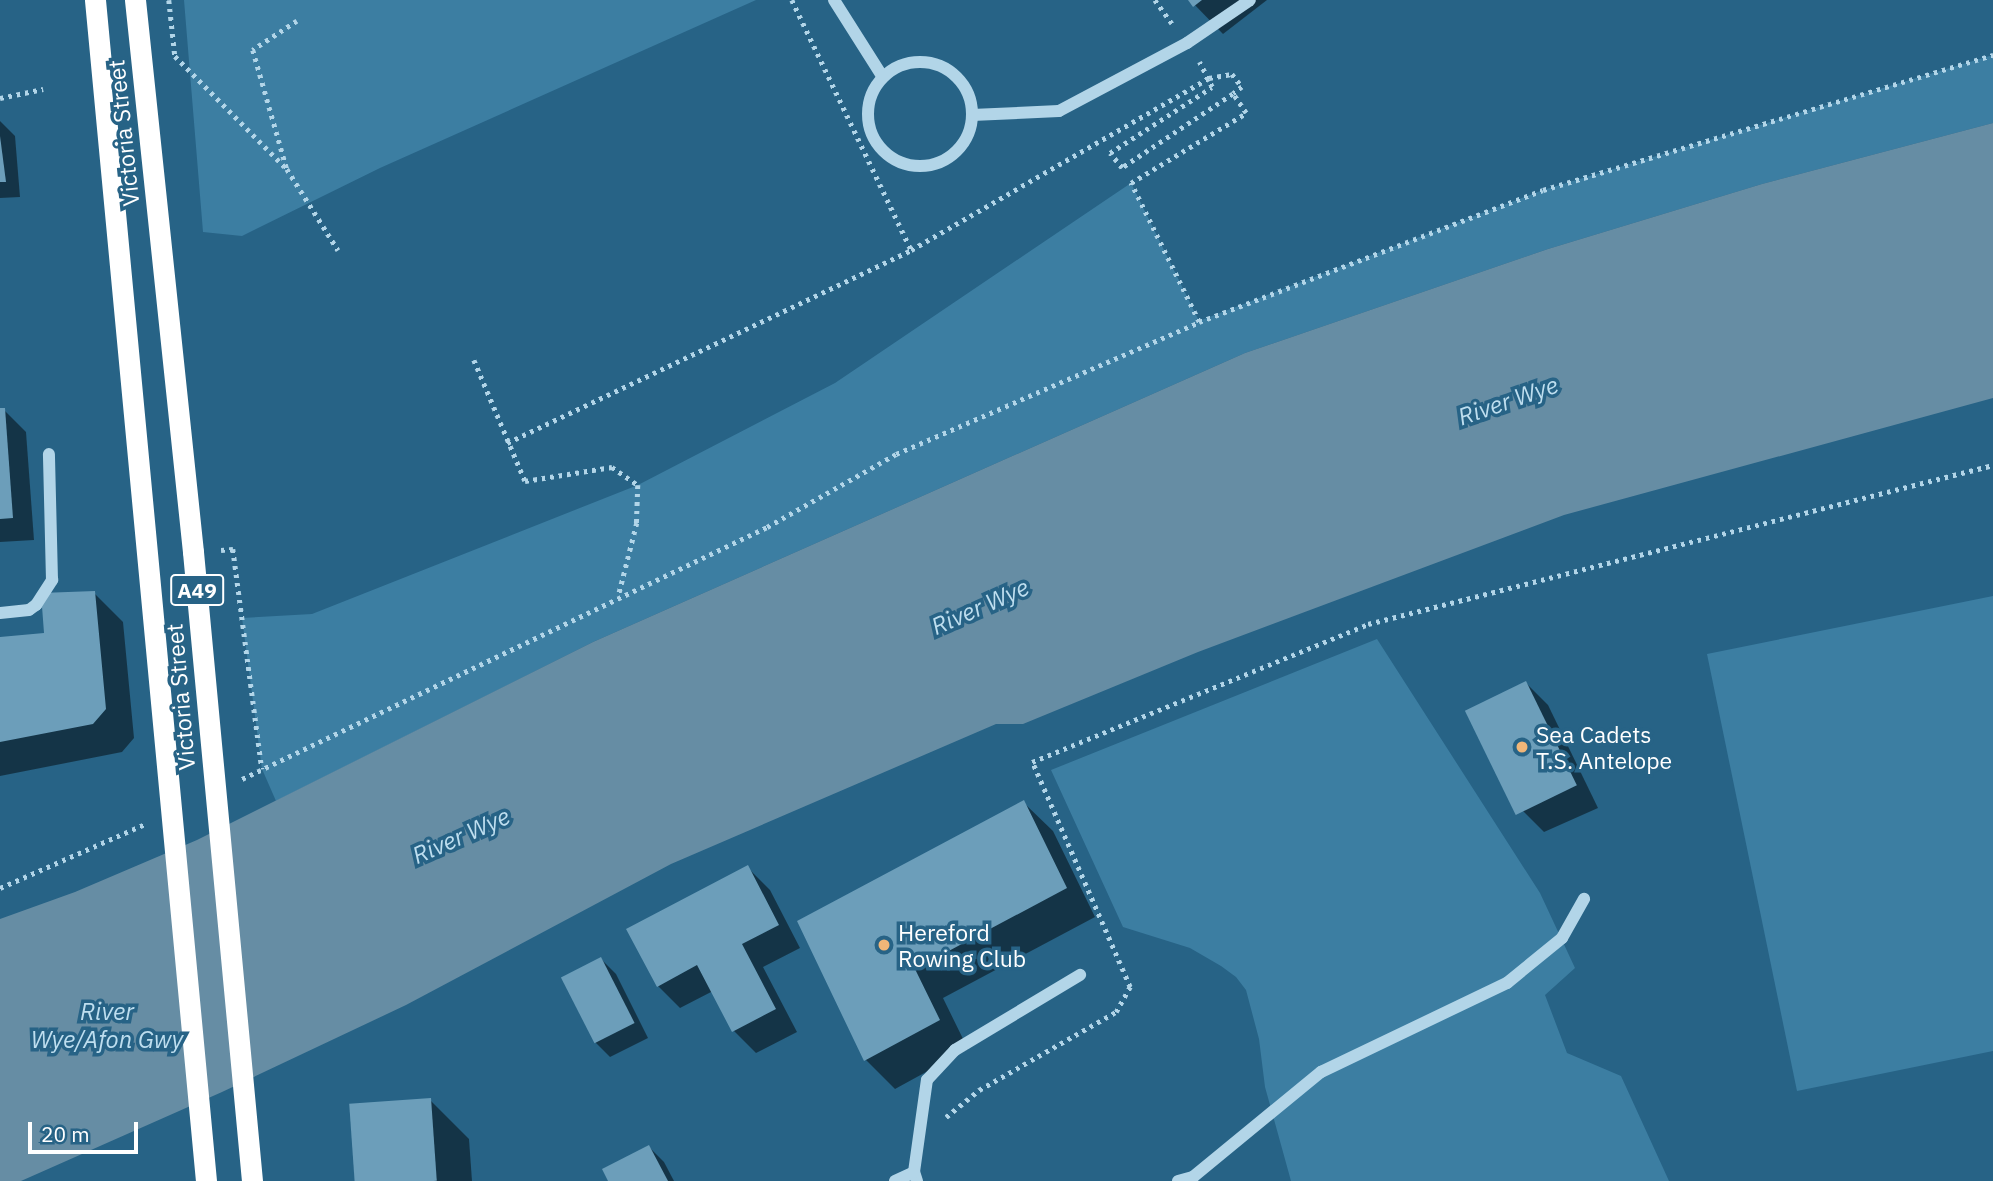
<!DOCTYPE html>
<style>
body{margin:0}
#map{position:relative;width:1993px;height:1181px;overflow:hidden;background:#276386;font-family:"IBM Plex Sans",sans-serif}
div>[style]{position:absolute}
.green>*{inset:0;background:#3c7ea2}
.water>*{inset:0;background:#668da4}
.shadow>*{inset:0;background:#0007}
.building>*{inset:0;background:#6c9eba;transform-origin:0 0}
.path>*{height:4.5px;margin-top:-2.25px;transform-origin:0;background:repeating-linear-gradient(90deg,#b2d5e8 0 3.5px,transparent 0 8.5px)}
.minor>*{height:12px;margin:-6px;padding:0 6px;transform-origin:6px;border-radius:6px;background:#b2d5e8}
.minor>.ring{margin:-6px;padding:0;box-sizing:content-box;background:none;border:12px solid #b2d5e8;border-radius:50%}
.highway>*{height:21px;margin:-10.5px;padding:0 10.5px;transform-origin:10.5px;border-radius:10.5px;background:#fff}
.dots>*{width:19px;height:19px;translate:-50% -50%;box-sizing:border-box;border:4px solid #276386;border-radius:50%}
span{translate:-50% -50%;white-space:nowrap;text-align:center;line-height:1.15;-webkit-text-stroke:7px #276386;paint-order:stroke}
.shield-label span{padding:2px 5px;background:#276386;border:2px solid;border-radius:5px;-webkit-text-stroke-width:0}
.shield-label{font-size:21px;color:#fff;font-weight:700}
.street-label{font-size:23px;color:#fff}
.poi-label{font-size:23px;color:#fff}
.left{translate:0 -50%;text-align:left}
.water-label{font-size:24px;color:#bedeef;font-style:italic}
.scale{position:absolute;left:28px;top:1122px;width:110px;height:32px;box-sizing:border-box;border:4px solid #fff;border-top:0;padding-left:9px;font-size:21px;line-height:24px;white-space:nowrap;color:#fff;-webkit-text-stroke:5px #276386;paint-order:stroke}
</style>
<div id="map">
<div class="green">
<div style="clip-path:polygon(184px 0,756px 0,380px 168px,242px 236px,203px 232px)"></div>
<div style="clip-path:polygon(1993px 55px,1993px 123px,1762px 184px,1548px 249px,1245px 353px,593px 642px,276px 801px,262px 769px,242px 618px,312px 614px,638px 485px,835px 383px,1131px 183px,1199px 321px,1543px 190px)"></div>
<div style="clip-path:polygon(1993px 596px,1993px 1051px,1797px 1091px,1707px 654px)"></div>
<div style="clip-path:polygon(1377px 639px,1540px 893px,1575px 968px,1545px 995px,1567px 1053px,1621px 1076px,1669px 1181px,1291px 1181px,1265px 1087px,1259px 1039px,1246px 990px,1236px 977px,1221px 966px,1190px 948px,1123px 927px,1051px 770px)"></div>
</div>
<div class="water">
<div style="clip-path:polygon(1993px 123px,1993px 398px,1564px 515px,1198px 652px,1023px 724px,996px 724px,671px 864px,406px 1005px,222px 1092px,21px 1181px,0 1181px,0 919px,75px 892px,197px 840px,593px 642px,1245px 353px,1548px 249px,1762px 184px)"></div>
</div>
<div class="shadow">
<div style="clip-path:polygon(1190px 0,1267px 0,1223px 34px)"></div>
<div style="clip-path:polygon(0 121px,15px 136px,20px 197px,0 198px)"></div>
<div style="clip-path:polygon(0 410px,4px 410px,26px 432px,34px 540px,0 542px)"></div>
<div style="clip-path:polygon(94px 593px,123px 622px,134px 738px,122px 752px,0 776px,0 639px,46px 635px)"></div>
<div style="clip-path:polygon(1526px 683px,1548px 705px,1598px 808px,1544px 832px,1521px 809px)"></div>
<div style="clip-path:polygon(1024px 803px,1053px 831px,1095px 917px,943px 998px,968px 1049px,895px 1089px,866px 1060px,799px 922px)"></div>
<div style="clip-path:polygon(748px 868px,770px 890px,800px 948px,763px 967px,797px 1032px,756px 1053px,734px 1031px,713px 991px,680px 1008px,658px 986px)"></div>
<div style="clip-path:polygon(601px 959px,616px 974px,648px 1038px,610px 1057px,595px 1042px)"></div>
<div style="clip-path:polygon(430px 1100px,469px 1139px,472px 1181px,357px 1181px)"></div>
<div style="clip-path:polygon(649px 1147px,664px 1162px,674px 1181px,610px 1181px)"></div>
</div>
<div class="building">
<div style="clip-path:polygon(1188px 0,1202px 0,1193px 7px)"></div>
<div style="clip-path:polygon(0 136px,6px 182px,0 182px)"></div>
<div style="clip-path:polygon(0 408px,5px 408px,13px 518px,0 519px)"></div>
<div style="clip-path:polygon(95px 591px,106px 709px,93px 724px,0 742px,0 637px,44px 633px,41px 593px)"></div>
<div style="left:1526px;top:681px;width:116px;height:68px;rotate:64deg"></div>
<div style="clip-path:polygon(1024px 800px,1067px 888px,915px 969px,940px 1020px,864px 1061px,797px 921px)"></div>
<div style="clip-path:polygon(748px 865px,779px 925px,742px 944px,776px 1009px,732px 1032px,697px 965px,657px 987px,626px 929px)"></div>
<div style="left:601px;top:957px;width:74px;height:45px;rotate:63deg"></div>
<div style="left:431px;top:1098px;width:83px;height:82px;rotate:86deg"></div>
<div style="clip-path:polygon(649px 1145px,668px 1181px,608px 1181px,602px 1169px)"></div>
</div>
<div class="path">
<div style="left:169px;top:0;width:56px;rotate:83.9deg"></div>
<div style="left:175px;top:56px;width:156px;rotate:45.3deg"></div>
<div style="left:792px;top:0;width:277px;rotate:64.5deg"></div>
<div style="left:1155px;top:0;width:29px;rotate:54deg"></div>
<div style="left:297px;top:21px;width:53px;rotate:146.6deg"></div>
<div style="left:253px;top:50px;width:124px;rotate:74.1deg"></div>
<div style="left:287px;top:169px;width:96px;rotate:57.8deg"></div>
<div style="left:0;top:98px;width:44px;rotate:-11.8deg"></div>
<div style="left:1199px;top:322px;width:155px;rotate:-116.1deg"></div>
<div style="left:1131px;top:183px;width:135px;rotate:-31.3deg"></div>
<div style="left:1246px;top:113px;width:23px;rotate:-124deg"></div>
<div style="left:1233px;top:94px;width:133px;rotate:146.3deg"></div>
<div style="left:1122px;top:168px;width:19px;rotate:-129deg"></div>
<div style="left:1110px;top:153px;width:121px;rotate:-32.9deg"></div>
<div style="left:1212px;top:87px;width:28px;rotate:-117deg"></div>
<div style="left:474px;top:360px;width:131px;rotate:67.1deg"></div>
<div style="left:525px;top:481px;width:88px;rotate:-9.1deg"></div>
<div style="left:612px;top:467px;width:32px;rotate:35deg"></div>
<div style="left:638px;top:485px;width:38px;rotate:92deg"></div>
<div style="left:637px;top:523px;width:73px;rotate:104.2deg"></div>
<div style="left:507px;top:443px;width:448px;rotate:-25.5deg"></div>
<div style="left:911px;top:250px;width:344px;rotate:-30deg"></div>
<div style="left:1209px;top:78px;width:23px;rotate:-10deg"></div>
<div style="left:1232px;top:74px;width:16px;rotate:52deg"></div>
<div style="left:1242px;top:87px;width:11px;rotate:142deg"></div>
<div style="left:221px;top:550px;width:12px;rotate:-5deg"></div>
<div style="left:233px;top:549px;width:222px;rotate:82.5deg"></div>
<div style="left:242px;top:779px;width:582px;rotate:-25.64deg"></div>
<div style="left:767px;top:527px;width:148px;rotate:-29.5deg"></div>
<div style="left:896px;top:454px;width:331px;rotate:-23.5deg"></div>
<div style="left:1199px;top:322px;width:368px;rotate:-21deg"></div>
<div style="left:1543px;top:190px;width:470px;rotate:-16.7deg"></div>
<div style="left:0;top:888px;width:158px;rotate:-23.8deg"></div>
<div style="left:946px;top:1117px;width:43px;rotate:-39.3deg"></div>
<div style="left:979px;top:1090px;width:158px;rotate:-29.7deg"></div>
<div style="left:1116px;top:1012px;width:29px;rotate:-61deg"></div>
<div style="left:1130px;top:987px;width:245px;rotate:-113.5deg"></div>
<div style="left:1032px;top:762px;width:363px;rotate:-22.3deg"></div>
<div style="left:1368px;top:624px;width:645px;rotate:-14.27deg"></div>
</div>
<div class="minor">
<div style="left:834px;top:0;width:90px;rotate:57.7deg"></div>
<div class="ring" style="left:868px;top:62px;width:92px;height:92px"></div>
<div style="left:972px;top:115px;width:87px;rotate:-2.6deg"></div>
<div style="left:1059px;top:111px;width:145px;rotate:-28deg"></div>
<div style="left:1187px;top:43px;width:76px;rotate:-34.3deg"></div>
<div style="left:0;top:613px;width:29px;rotate:-6deg"></div>
<div style="left:29px;top:610px;width:9px;rotate:-36deg"></div>
<div style="left:36px;top:605px;width:30px;rotate:-57deg"></div>
<div style="left:52px;top:580px;width:126px;rotate:-91.4deg"></div>
<div style="left:895px;top:1181px;width:21px;rotate:-25deg"></div>
<div style="left:917px;top:1181px;width:9px;rotate:-108deg"></div>
<div style="left:914px;top:1172px;width:93px;rotate:-82deg"></div>
<div style="left:927px;top:1080px;width:41px;rotate:-47deg"></div>
<div style="left:955px;top:1050px;width:146px;rotate:-31deg"></div>
<div style="left:1178px;top:1181px;width:16px;rotate:-15deg"></div>
<div style="left:1193px;top:1177px;width:166px;rotate:-39.4deg"></div>
<div style="left:1321px;top:1072px;width:206px;rotate:-25.6deg"></div>
<div style="left:1507px;top:983px;width:71px;rotate:-39.3deg"></div>
<div style="left:1562px;top:938px;width:45px;rotate:-60.6deg"></div>
</div>
<div class="highway">
<div style="left:95px;top:0;width:1186px;rotate:84.63deg"></div>
<div style="left:135px;top:0;width:555px;rotate:84deg"></div>
<div style="left:193px;top:552px;width:632px;rotate:84.64deg"></div>
</div>
<div class="dots">
<div style="left:1522px;top:747px;background:#f0b678"></div>
<div style="left:884px;top:945px;background:#f0b678"></div>
</div>
<div class="shield-label">
<span style="left:197px;top:590px">A49</span>
</div>
<div class="street-label">
<span style="left:123px;top:133px;rotate:-96deg">Victoria Street</span>
<span style="left:180px;top:697px;rotate:-95deg">Victoria Street</span>
</div>
<div class="poi-label">
<span class="left" style="left:1536px;top:747px">Sea Cadets<br>T.S. Antelope</span>
<span class="left" style="left:898px;top:945px">Hereford<br>Rowing Club</span>
</div>
<div class="water-label">
<span style="left:1508px;top:401px;rotate:-19deg">River Wye</span>
<span style="left:980px;top:607px;rotate:-24deg">River Wye</span>
<span style="left:461px;top:836px;rotate:-24deg">River Wye</span>
<span style="left:107px;top:1026px">River<br>Wye/Afon Gwy</span>
</div>
<div class="scale">20 m</div>
</div>
